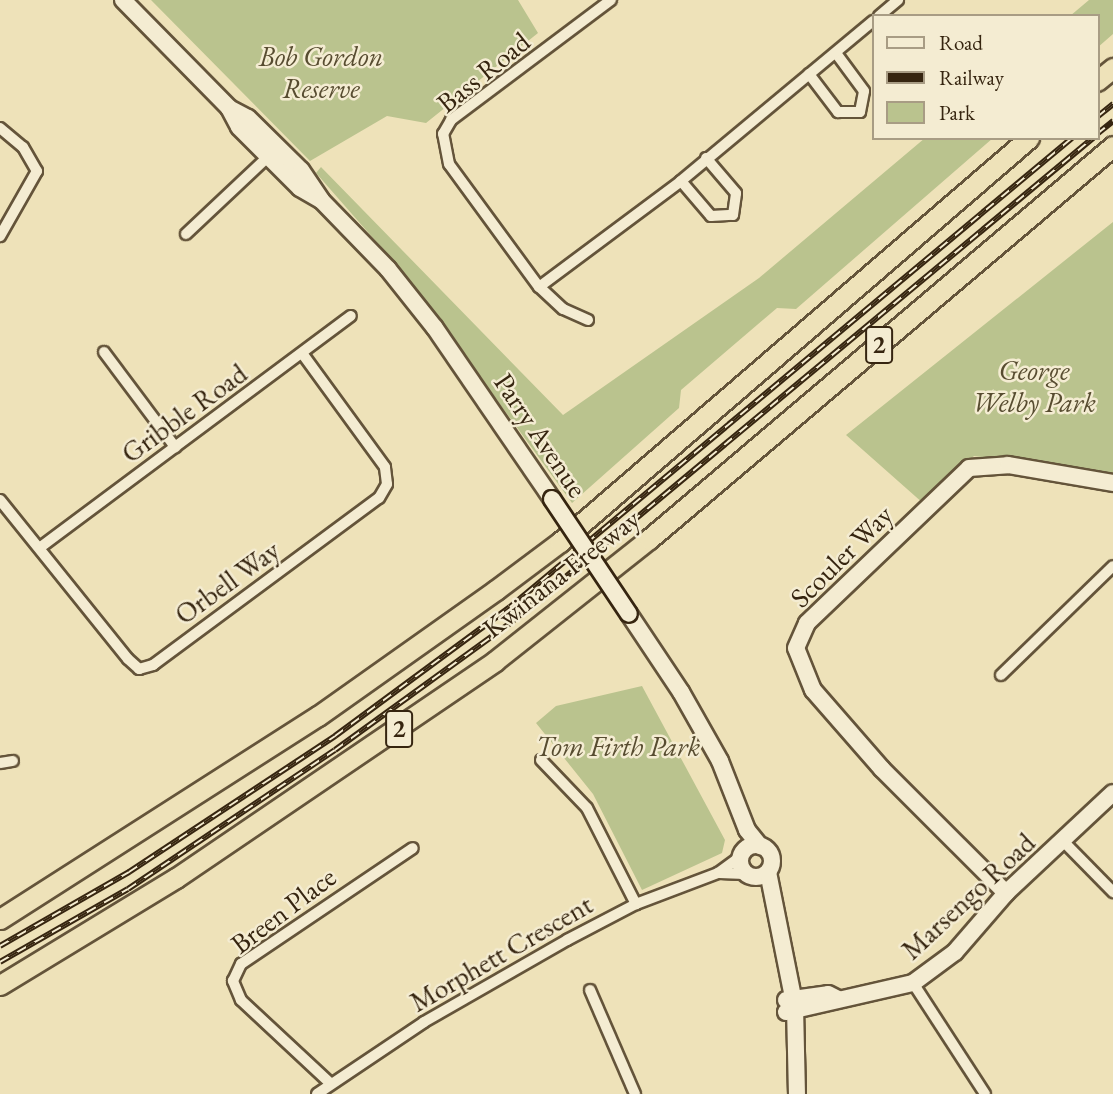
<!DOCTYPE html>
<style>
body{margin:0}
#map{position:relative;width:1113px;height:1094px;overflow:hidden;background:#eee2b9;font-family:"EB Garamond",serif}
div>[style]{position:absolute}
.green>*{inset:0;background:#bac38e}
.roads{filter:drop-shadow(2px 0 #64543a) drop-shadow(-2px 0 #64543a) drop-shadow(0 2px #64543a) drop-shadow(0 -2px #64543a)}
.street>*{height:10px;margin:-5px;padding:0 5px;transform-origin:5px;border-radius:5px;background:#f4ecd2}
.secondary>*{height:16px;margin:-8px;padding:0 8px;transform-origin:8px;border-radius:8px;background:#f4ecd2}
.secondary>.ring{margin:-8px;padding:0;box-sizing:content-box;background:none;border:16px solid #f4ecd2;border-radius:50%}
.highway>*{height:19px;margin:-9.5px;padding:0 9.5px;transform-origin:9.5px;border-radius:9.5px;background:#eee2b9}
.rail>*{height:6px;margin-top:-3px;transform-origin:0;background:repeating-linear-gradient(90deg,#f4ecd2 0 10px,#362510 0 20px);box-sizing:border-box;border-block:2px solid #362510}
.bridges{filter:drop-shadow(2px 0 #362510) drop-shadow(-2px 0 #362510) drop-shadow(0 2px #362510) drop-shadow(0 -2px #362510)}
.secondary-bridge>*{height:16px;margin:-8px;padding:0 8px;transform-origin:8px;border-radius:8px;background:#f4ecd2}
span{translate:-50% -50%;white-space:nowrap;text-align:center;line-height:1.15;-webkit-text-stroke:5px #f4ecd2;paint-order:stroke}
.shield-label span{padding:2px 5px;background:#f4ecd2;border:2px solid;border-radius:5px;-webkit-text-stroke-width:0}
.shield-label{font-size:26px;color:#362510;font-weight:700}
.park-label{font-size:28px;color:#574c30;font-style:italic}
.street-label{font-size:28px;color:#362510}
.legend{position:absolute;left:872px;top:14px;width:228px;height:126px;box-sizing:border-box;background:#f4ecd2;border:2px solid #a89c84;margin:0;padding:9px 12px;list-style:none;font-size:21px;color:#362510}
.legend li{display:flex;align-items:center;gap:14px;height:35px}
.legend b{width:35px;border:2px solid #a89c84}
</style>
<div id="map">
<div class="green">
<div style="clip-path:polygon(151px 0,518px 0,538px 33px,426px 123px,387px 116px,310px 161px)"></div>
<div style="clip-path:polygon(1089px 0,1113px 0,1113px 34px,1097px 48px,1097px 16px,1070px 16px)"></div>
<div style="clip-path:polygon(925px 138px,993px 138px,796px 309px,777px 308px,681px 390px,679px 408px,572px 503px,408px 278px,316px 173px,321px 167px,563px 415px,759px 278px)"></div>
<div style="clip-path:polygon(1113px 222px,1113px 476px,974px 456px,924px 504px,846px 435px)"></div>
<div style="clip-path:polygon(642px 686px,725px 840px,722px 853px,642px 890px,593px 794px,536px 723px,556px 706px)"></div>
</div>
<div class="roads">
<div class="street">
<div style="left:879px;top:16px;width:25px;rotate:-40deg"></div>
<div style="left:809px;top:74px;width:48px;rotate:52.7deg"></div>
<div style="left:838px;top:112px;width:22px"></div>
<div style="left:860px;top:112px;width:21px;rotate:-79deg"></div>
<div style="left:864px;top:91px;width:47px;rotate:-126.4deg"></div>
<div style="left:0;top:128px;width:30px;rotate:40deg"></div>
<div style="left:23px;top:147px;width:28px;rotate:60deg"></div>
<div style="left:37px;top:171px;width:75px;rotate:119.6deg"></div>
<div style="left:681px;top:181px;width:46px;rotate:49.4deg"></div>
<div style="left:711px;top:216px;width:22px;rotate:-3deg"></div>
<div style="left:733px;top:215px;width:22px;rotate:-82deg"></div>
<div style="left:736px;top:193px;width:46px;rotate:-130.6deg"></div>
<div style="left:186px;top:234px;width:117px;rotate:-43.3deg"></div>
<div style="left:539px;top:287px;width:177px;rotate:-36.7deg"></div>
<div style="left:681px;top:181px;width:250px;rotate:-39.8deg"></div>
<div style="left:588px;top:320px;width:27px;rotate:-156deg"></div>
<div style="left:563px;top:309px;width:33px;rotate:-137deg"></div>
<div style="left:539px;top:287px;width:152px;rotate:-126.2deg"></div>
<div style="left:449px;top:164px;width:31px;rotate:-101deg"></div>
<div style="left:443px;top:134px;width:16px;rotate:-60deg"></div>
<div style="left:451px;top:120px;width:200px;rotate:-36.9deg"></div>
<div style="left:104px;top:352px;width:119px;rotate:53.2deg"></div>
<div style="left:0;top:500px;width:204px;rotate:51.2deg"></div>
<div style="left:128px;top:659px;width:15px;rotate:42deg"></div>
<div style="left:139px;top:669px;width:15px;rotate:-16deg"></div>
<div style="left:153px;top:665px;width:281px;rotate:-36.5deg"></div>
<div style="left:379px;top:498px;width:16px;rotate:-60deg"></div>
<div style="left:387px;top:484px;width:17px;rotate:-97deg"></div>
<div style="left:385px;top:467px;width:137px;rotate:-126.1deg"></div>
<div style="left:42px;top:546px;width:385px;rotate:-36.7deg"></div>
<div style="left:1001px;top:675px;width:156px;rotate:-44.2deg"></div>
<div style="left:541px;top:760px;width:66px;rotate:46.2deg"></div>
<div style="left:587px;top:808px;width:108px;rotate:63deg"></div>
<div style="left:0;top:763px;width:13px;rotate:-9deg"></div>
<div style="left:1065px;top:843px;width:69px;rotate:45.6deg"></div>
<div style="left:718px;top:873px;width:28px;rotate:2deg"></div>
<div style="left:913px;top:983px;width:132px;rotate:57deg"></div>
<div style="left:590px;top:990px;width:113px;rotate:66.6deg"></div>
<div style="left:330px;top:1083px;width:122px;rotate:-137deg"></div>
<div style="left:241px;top:1000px;width:21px;rotate:-113deg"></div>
<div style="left:233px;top:981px;width:19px;rotate:-65deg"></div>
<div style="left:241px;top:964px;width:207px;rotate:-34deg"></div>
<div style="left:317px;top:1094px;width:129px;rotate:-33.9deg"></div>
<div style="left:424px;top:1022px;width:165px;rotate:-29.8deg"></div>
<div style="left:567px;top:940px;width:78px;rotate:-27.6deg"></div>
<div style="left:636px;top:904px;width:88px;rotate:-20.7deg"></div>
<div style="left:718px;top:873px;width:27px;rotate:-36deg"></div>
</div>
<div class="secondary">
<div style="left:123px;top:0;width:151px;rotate:45.5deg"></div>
<div style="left:229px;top:108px;width:21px;rotate:62deg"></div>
<div style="left:239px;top:127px;width:86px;rotate:45deg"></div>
<div style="left:300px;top:188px;width:24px;rotate:30deg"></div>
<div style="left:229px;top:108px;width:21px;rotate:28deg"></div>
<div style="left:248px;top:118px;width:74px;rotate:44.5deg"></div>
<div style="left:301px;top:170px;width:36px;rotate:56deg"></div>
<div style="left:321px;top:200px;width:96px;rotate:45.8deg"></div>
<div style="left:388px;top:269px;width:75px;rotate:51.5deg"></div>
<div style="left:435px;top:328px;width:207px;rotate:55.6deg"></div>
<div style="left:629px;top:614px;width:94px;rotate:56.3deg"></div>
<div style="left:681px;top:692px;width:79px;rotate:60.5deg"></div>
<div style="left:720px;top:761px;width:74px;rotate:68.6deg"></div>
<div style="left:747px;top:830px;width:21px;rotate:51deg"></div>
<div class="ring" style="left:740px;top:845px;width:16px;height:16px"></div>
<div style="left:768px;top:872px;width:138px;rotate:78.7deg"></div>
<div style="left:795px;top:1007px;width:87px;rotate:88.7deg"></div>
<div style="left:1006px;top:893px;width:175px;rotate:-135deg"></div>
<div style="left:882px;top:769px;width:105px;rotate:-131.1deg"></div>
<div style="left:813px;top:690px;width:45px;rotate:-112deg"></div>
<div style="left:796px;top:648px;width:27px;rotate:-66deg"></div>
<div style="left:807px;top:623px;width:224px;rotate:-43.7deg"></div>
<div style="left:969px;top:468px;width:39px;rotate:-4deg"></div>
<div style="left:1008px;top:465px;width:107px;rotate:9.7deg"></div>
<div style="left:786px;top:1000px;width:42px;rotate:-8.1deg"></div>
<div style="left:828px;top:994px;width:11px;rotate:27deg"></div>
<div style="left:786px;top:1012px;width:130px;rotate:-12.9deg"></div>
<div style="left:913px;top:983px;width:52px;rotate:-36.4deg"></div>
<div style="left:955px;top:952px;width:78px;rotate:-49.2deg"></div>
<div style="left:1006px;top:893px;width:146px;rotate:-43.1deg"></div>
</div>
<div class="highway">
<div style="left:1097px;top:81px;width:21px;rotate:-39deg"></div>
<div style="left:0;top:919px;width:377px;rotate:-32.6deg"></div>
<div style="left:318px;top:716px;width:218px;rotate:-35.3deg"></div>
<div style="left:496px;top:590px;width:80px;rotate:-36.9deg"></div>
<div style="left:560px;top:542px;width:619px;rotate:-40.74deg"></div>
<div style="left:0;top:985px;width:206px;rotate:-31.3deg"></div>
<div style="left:176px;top:878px;width:386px;rotate:-34.2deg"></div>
<div style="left:495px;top:661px;width:196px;rotate:-38.4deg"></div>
<div style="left:649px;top:539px;width:608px;rotate:-40.26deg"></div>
</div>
</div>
<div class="rail">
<div style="left:1097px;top:117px;width:21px;rotate:-39deg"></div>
<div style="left:1097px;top:134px;width:21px;rotate:-39deg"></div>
<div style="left:0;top:946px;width:149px;rotate:-29.8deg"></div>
<div style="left:129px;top:872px;width:247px;rotate:-33.4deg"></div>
<div style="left:335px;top:736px;width:217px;rotate:-36.4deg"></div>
<div style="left:510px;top:607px;width:732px;rotate:-39.85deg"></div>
<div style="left:0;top:962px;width:147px;rotate:-29.7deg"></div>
<div style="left:128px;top:889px;width:249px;rotate:-33.9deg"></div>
<div style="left:335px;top:750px;width:215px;rotate:-35.9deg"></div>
<div style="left:509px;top:624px;width:760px;rotate:-39.77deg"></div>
</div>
<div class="bridges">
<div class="secondary-bridge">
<div style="left:552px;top:499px;width:138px;rotate:56.2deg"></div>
</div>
</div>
<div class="shield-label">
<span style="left:879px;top:345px">2</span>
<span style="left:399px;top:729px">2</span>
</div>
<div class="park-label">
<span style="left:321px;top:72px">Bob Gordon<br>Reserve</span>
<span style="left:1034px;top:386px">George<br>Welby Park</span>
<span style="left:618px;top:746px">Tom Firth Park</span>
</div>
<div class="street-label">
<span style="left:483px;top:72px;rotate:-39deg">Bass Road</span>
<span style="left:184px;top:413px;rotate:-36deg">Gribble Road</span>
<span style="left:541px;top:435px;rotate:56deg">Parry Avenue</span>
<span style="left:841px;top:556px;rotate:-45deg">Scouler Way</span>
<span style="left:561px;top:573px;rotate:-38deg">Kwinana Freeway</span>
<span style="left:227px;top:582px;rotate:-36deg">Orbell Way</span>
<span style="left:968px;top:896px;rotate:-43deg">Marsengo Road</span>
<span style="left:283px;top:910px;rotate:-37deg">Breen Place</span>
<span style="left:501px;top:953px;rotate:-30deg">Morphett Crescent</span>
</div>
<ul class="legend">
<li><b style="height:9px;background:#f4ecd2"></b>Road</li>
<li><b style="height:9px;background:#362510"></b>Railway</li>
<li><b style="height:19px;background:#bac38e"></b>Park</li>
</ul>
</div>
